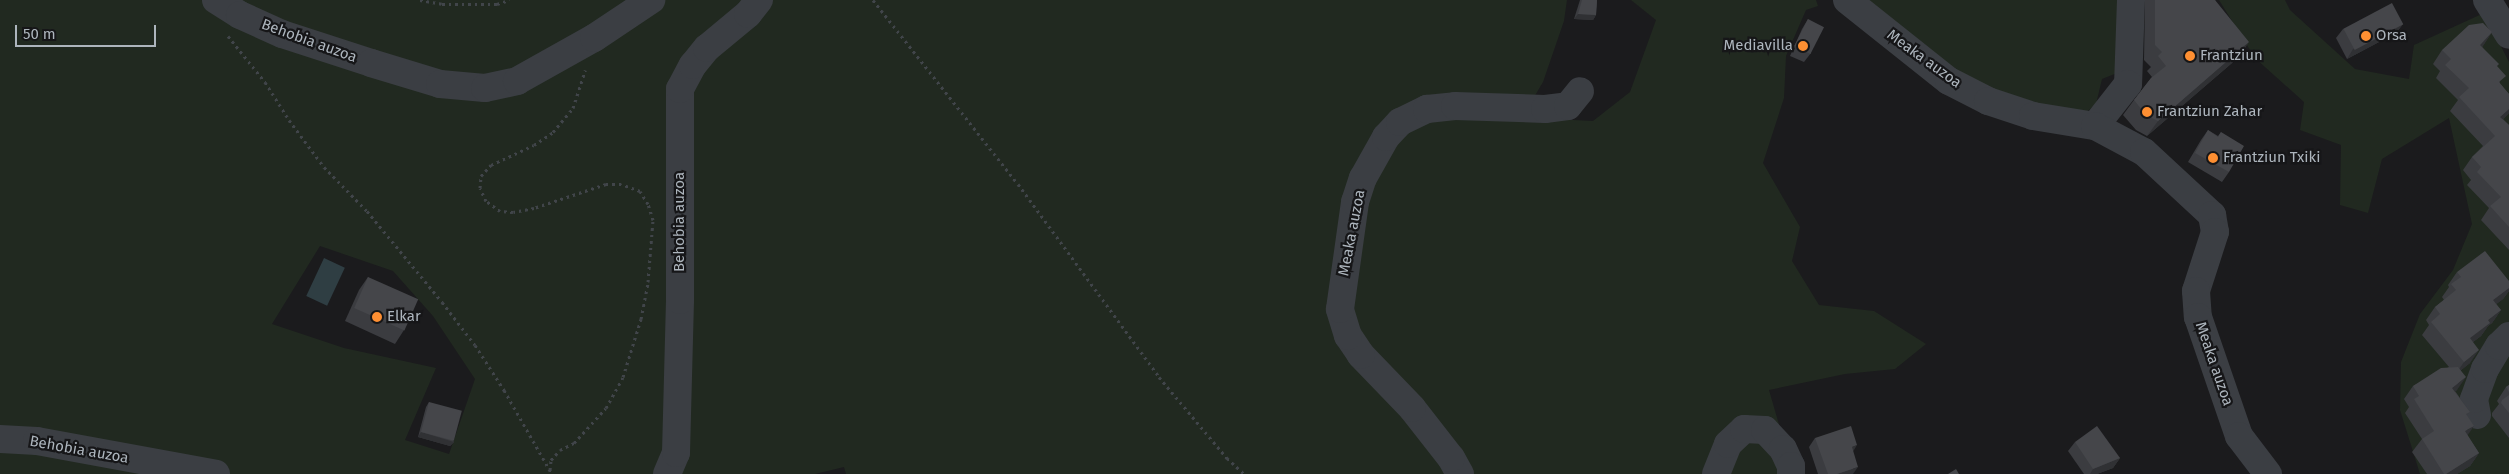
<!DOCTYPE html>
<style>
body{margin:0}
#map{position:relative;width:2509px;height:474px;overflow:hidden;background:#1b1b1d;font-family:"Fira Sans",sans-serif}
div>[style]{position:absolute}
.green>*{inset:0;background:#212920}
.water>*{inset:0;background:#2f3e43;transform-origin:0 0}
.path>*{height:3px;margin-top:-1.5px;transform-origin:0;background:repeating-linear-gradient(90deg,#41454a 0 2.5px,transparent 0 6.5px)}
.minor>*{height:28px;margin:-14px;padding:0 14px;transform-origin:14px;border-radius:14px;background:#3b3e43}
.wall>*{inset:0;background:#3b3c40}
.shaded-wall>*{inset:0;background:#303134}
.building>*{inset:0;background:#45464a;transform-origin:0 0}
.dots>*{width:14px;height:14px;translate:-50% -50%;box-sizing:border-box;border:2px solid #161618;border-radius:50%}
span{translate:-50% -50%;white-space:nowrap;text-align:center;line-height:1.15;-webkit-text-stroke:4.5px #161618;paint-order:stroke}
.poi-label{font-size:15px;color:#adb5bd}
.left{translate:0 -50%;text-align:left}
.right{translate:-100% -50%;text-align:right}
.street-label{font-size:15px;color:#adb5bd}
.scale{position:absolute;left:15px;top:25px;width:141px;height:22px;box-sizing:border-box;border:2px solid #adb5bd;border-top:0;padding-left:6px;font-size:15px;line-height:18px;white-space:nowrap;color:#adb5bd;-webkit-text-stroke:4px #161618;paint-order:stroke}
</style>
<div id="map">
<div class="green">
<div style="clip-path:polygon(evenodd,0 0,1567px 0,1564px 21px,1543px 82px,1530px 104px,1433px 101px,1386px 146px,1437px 113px,1593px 121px,1630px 92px,1656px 20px,1631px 0,1816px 0,1818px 6px,1806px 10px,1786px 56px,1784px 98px,1763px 163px,1800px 227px,1792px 261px,1819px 305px,1874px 311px,1926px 344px,1895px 369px,1845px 374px,1769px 390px,1791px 466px,1791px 474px,846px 474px,844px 467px,815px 474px,0 474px,0 0,320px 246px,393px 271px,433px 316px,475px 379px,449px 454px,405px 440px,436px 368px,344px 348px,272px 324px,320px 246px)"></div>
<div style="clip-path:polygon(1853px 0,2124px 0,2117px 73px,2102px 79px,2096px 104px,2083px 115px,1988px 96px)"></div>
<div style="clip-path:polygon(2219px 0,2285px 0,2290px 10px,2355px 69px,2409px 79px,2414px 45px,2484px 13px,2509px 62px,2509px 474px,2420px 474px,2400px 410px,2401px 362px,2420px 314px,2453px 270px,2472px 224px,2449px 118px,2382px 159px,2368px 213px,2340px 205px,2341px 145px,2300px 130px,2304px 102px,2255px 58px)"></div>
</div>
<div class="water">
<div style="left:324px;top:258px;width:23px;height:42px;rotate:25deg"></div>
</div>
<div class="path">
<div style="left:420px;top:0;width:22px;rotate:10deg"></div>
<div style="left:442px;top:4px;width:55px"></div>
<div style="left:497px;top:4px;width:13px;rotate:-18deg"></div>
<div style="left:873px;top:0;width:234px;rotate:51.8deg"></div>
<div style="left:1018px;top:184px;width:239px;rotate:53.8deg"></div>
<div style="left:1159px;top:377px;width:106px;rotate:50deg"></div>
<div style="left:1227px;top:458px;width:23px;rotate:43deg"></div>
<div style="left:228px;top:36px;width:59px;rotate:51.2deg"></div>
<div style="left:265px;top:82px;width:45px;rotate:57.7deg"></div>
<div style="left:289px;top:120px;width:59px;rotate:53.3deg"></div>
<div style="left:324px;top:167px;width:62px;rotate:45.7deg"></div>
<div style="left:367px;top:211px;width:118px;rotate:50.5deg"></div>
<div style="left:442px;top:302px;width:54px;rotate:52.5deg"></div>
<div style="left:475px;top:345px;width:54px;rotate:57.2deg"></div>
<div style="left:504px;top:390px;width:97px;rotate:60.3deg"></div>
<div style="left:550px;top:470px;width:10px;rotate:-84deg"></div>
<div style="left:551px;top:460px;width:13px;rotate:-48deg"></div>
<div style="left:560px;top:450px;width:16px;rotate:-27deg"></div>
<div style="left:574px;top:443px;width:47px;rotate:-47.6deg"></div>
<div style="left:606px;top:408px;width:35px;rotate:-61deg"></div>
<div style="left:623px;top:377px;width:61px;rotate:-72.8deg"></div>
<div style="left:641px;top:319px;width:38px;rotate:-79deg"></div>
<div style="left:648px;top:282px;width:62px;rotate:-85.4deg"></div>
<div style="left:653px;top:220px;width:17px;rotate:-107deg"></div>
<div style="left:648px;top:204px;width:15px;rotate:-122deg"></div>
<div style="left:640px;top:191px;width:20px;rotate:-160deg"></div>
<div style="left:621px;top:184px;width:15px;rotate:180deg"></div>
<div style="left:606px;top:184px;width:76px;rotate:161.6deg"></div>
<div style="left:534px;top:208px;width:21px;rotate:169deg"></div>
<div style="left:513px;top:212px;width:13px;rotate:-176deg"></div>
<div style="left:500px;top:211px;width:17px;rotate:-144deg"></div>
<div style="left:486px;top:201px;width:14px;rotate:-115deg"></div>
<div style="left:480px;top:188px;width:12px;rotate:-85deg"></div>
<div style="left:481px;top:176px;width:15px;rotate:-48deg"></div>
<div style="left:491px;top:165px;width:47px;rotate:-24.9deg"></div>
<div style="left:534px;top:145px;width:23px;rotate:-34deg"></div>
<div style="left:553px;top:132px;width:31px;rotate:-50deg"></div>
<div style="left:573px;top:108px;width:40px;rotate:-72deg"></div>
</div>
<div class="minor">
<div style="left:216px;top:0;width:28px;rotate:32deg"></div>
<div style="left:240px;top:15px;width:46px;rotate:24.3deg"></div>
<div style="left:282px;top:34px;width:94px;rotate:18deg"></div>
<div style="left:371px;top:63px;width:72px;rotate:16.9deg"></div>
<div style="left:440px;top:84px;width:45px;rotate:5.1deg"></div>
<div style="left:485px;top:88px;width:33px;rotate:-12deg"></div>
<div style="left:517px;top:81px;width:88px;rotate:-29.2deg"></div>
<div style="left:594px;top:38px;width:69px;rotate:-33.7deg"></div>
<div style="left:1847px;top:0;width:130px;rotate:38.5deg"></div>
<div style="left:1949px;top:81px;width:44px;rotate:27.1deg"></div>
<div style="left:1988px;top:101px;width:47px;rotate:18.4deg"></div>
<div style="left:2033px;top:116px;width:63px;rotate:9.2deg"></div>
<div style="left:2131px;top:0;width:84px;rotate:92deg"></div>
<div style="left:2128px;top:84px;width:53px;rotate:128.2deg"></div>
<div style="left:2095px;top:126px;width:55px;rotate:28deg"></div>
<div style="left:2144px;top:152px;width:93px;rotate:42.8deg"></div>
<div style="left:2212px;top:215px;width:17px;rotate:80deg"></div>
<div style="left:2215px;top:232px;width:62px;rotate:107.9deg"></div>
<div style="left:2196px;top:291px;width:26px;rotate:86deg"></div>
<div style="left:2198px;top:317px;width:126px;rotate:71deg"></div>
<div style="left:2239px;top:436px;width:48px;rotate:52.7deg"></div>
<div style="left:2487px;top:0;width:41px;rotate:57.8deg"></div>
<div style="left:2477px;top:415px;width:16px;rotate:-101deg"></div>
<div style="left:2474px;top:399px;width:32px;rotate:-70deg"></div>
<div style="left:2485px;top:369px;width:27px;rotate:-59deg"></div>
<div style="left:2499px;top:346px;width:14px;rotate:-45deg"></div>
<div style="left:0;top:439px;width:37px;rotate:3deg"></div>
<div style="left:37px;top:441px;width:182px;rotate:10.4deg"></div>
<div style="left:667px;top:474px;width:23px;rotate:-67deg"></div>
<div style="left:676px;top:453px;width:153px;rotate:-88.5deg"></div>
<div style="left:680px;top:300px;width:211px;rotate:-90deg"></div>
<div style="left:680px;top:89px;width:27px;rotate:-62deg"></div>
<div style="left:693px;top:65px;width:22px;rotate:-51deg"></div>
<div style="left:707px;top:48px;width:53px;rotate:-39.7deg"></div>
<div style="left:748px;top:14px;width:18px;rotate:-52deg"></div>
<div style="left:1460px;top:474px;width:18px;rotate:-119deg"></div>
<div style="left:1451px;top:458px;width:63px;rotate:-128deg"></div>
<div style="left:1412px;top:408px;width:74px;rotate:-133.9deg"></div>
<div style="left:1361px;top:355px;width:23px;rotate:-124deg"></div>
<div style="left:1348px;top:336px;width:28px;rotate:-107deg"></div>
<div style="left:1340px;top:309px;width:108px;rotate:-82deg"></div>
<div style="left:1355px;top:202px;width:25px;rotate:-72deg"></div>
<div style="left:1363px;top:178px;width:47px;rotate:-60.7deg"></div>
<div style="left:1386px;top:137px;width:21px;rotate:-47deg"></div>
<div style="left:1400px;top:122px;width:30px;rotate:-26deg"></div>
<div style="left:1427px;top:109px;width:28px;rotate:-6deg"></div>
<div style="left:1455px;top:106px;width:90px;rotate:1.9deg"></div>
<div style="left:1545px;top:109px;width:23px;rotate:-7deg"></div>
<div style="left:1568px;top:106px;width:19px;rotate:-51deg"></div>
<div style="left:1716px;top:474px;width:32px;rotate:-68deg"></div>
<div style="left:1728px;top:444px;width:22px;rotate:-43deg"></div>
<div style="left:1744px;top:429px;width:21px;rotate:3deg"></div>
<div style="left:1765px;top:430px;width:26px;rotate:47deg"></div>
<div style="left:1783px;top:449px;width:19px;rotate:65deg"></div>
<div style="left:1791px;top:466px;width:8px;rotate:90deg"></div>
</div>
<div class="wall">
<div style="clip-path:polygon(1580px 0,1597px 0,1596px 15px,1593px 20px,1574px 19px)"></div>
<div style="clip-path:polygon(2145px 0,2215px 0,2239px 57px,2147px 136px,2136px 130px,2123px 115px,2134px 100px,2152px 77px,2147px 71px,2151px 67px,2144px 60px)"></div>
<div style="clip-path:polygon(1808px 19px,1811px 53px,1804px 62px,1790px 56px,1802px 29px)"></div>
<div style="clip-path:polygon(2403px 24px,2396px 33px,2347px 59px,2336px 38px,2343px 29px)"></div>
<div style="clip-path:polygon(2492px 32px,2482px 47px,2497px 66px,2500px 84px,2509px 94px,2509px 113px,2503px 119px,2509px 125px,2509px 250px,2481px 220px,2489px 208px,2467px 185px,2471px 180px,2463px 170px,2472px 157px,2483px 146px,2450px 111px,2458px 100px,2436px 78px,2440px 71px,2433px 64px,2442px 50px)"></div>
<div style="clip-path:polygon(2208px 130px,2218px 136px,2221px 132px,2229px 172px,2222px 182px,2188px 162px,2201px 140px)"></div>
<div style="clip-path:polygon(2457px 272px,2509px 281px,2509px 291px,2503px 299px,2496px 304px,2501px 310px,2492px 323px,2488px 326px,2481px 336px,2473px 342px,2470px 363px,2461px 370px,2457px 390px,2455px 391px,2470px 412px,2467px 415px,2467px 435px,2479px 453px,2470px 466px,2457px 474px,2427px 474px,2412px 452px,2422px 439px,2405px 413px,2409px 407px,2404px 399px,2413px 386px,2449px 367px,2422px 335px,2429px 325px,2426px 320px,2435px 307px,2444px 300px,2442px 297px,2449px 287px,2448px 285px)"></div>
<div style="clip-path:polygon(368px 277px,404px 330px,395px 344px,345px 321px,359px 290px)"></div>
<div style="clip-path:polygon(2509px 385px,2509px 438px,2492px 416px,2492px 413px,2499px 404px,2497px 401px,2506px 387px)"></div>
<div style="clip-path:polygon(429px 402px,454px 442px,450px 446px,418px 437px,426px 407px)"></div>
<div style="clip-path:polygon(1815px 438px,1853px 451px,1853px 474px,1818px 474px,1809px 447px)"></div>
<div style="clip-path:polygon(2075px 442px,2120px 458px,2113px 468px,2097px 474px,2084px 474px,2068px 451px)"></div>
</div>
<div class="shaded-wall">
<div style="clip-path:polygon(1578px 14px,1596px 15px,1593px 20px,1574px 19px)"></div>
<div style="clip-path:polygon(2403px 24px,2396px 33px,2347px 59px,2353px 49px)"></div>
<div style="clip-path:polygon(2492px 32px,2483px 46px,2471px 58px,2480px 45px)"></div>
<div style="clip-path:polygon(2249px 42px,2239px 57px,2147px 136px,2158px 121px)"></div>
<div style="clip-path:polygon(2509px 109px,2509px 113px,2507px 115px,2491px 130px,2500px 117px)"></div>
<div style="clip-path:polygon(2509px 288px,2509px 291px,2503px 299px,2484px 314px,2493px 300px)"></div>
<div style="clip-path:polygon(2501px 310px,2492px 323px,2488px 326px,2481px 336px,2461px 351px,2470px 338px,2488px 320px)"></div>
<div style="clip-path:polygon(2479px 350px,2470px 363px,2455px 375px,2464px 362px)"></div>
<div style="clip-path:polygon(2466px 377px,2457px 390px,2443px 401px,2452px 388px)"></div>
<div style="clip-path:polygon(2474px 426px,2465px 439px,2465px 431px)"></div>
<div style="clip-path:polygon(421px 432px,454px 442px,450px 446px,418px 437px)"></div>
<div style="clip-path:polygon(1857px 445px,1851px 455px,1852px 447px)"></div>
<div style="clip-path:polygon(2479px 453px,2470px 466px,2457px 474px,2446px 474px)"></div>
<div style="clip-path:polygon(2120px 458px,2113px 468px,2097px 474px,2090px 474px,2093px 469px)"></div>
<div style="clip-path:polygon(1858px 467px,1853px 474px,1837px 474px)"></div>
</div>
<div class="building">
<div style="clip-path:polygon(1582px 0,1597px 0,1596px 15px,1578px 14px)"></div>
<div style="clip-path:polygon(2155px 0,2215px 0,2249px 42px,2158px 121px,2146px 115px,2134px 100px,2151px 78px,2166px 66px,2158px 56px,2162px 52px,2155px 45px)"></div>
<div style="left:2392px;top:3px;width:24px;height:55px;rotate:62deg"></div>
<div style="left:1808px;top:19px;width:18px;height:30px;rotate:27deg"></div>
<div style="clip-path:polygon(2483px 23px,2492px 32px,2480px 45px,2499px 64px,2497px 66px,2506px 76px,2499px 82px,2509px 94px,2509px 109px,2500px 117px,2509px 125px,2509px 227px,2490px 206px,2501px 197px,2477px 172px,2481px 167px,2472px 157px,2495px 136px,2459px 97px,2469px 88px,2445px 65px,2451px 59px,2442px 50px,2469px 25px)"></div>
<div style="clip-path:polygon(2208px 130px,2218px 137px,2221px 132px,2244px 146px,2229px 172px,2195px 153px)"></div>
<div style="clip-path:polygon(2485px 251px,2509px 281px,2509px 288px,2493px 300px,2501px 310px,2488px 320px,2490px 323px,2470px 338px,2479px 350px,2464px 362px,2431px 322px,2440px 314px,2435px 307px,2456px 290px,2451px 284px,2461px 277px,2457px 272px)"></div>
<div style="left:368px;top:277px;width:55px;height:34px;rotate:24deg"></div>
<div style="clip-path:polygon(2458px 367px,2466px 377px,2452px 388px,2470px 412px,2466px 414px,2474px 426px,2465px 431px,2479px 453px,2446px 474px,2444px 474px,2422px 439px,2434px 431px,2414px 399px,2419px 396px,2413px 386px,2441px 368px)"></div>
<div style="clip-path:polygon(2509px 385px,2509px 392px,2506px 387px)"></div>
<div style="clip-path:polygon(2509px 395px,2509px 413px,2501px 403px,2502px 400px)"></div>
<div style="left:429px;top:402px;width:34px;height:31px;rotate:15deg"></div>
<div style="clip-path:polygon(1851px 426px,1857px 445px,1852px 447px,1858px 467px,1837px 474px,1828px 474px,1815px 438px)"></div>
<div style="clip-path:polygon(2097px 426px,2120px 458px,2093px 469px,2075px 442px)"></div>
<div style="clip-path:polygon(1956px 469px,1959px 474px,1948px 474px)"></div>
</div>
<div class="dots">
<div style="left:2366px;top:36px;background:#fe8f32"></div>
<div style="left:1803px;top:46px;background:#fe8f32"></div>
<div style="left:2190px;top:56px;background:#fe8f32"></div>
<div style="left:2147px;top:112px;background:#fe8f32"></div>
<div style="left:2213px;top:158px;background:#fe8f32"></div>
<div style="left:377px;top:317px;background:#fe8f32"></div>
</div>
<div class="poi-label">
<span class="left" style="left:2376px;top:36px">Orsa</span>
<span class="right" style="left:1793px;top:46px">Mediavilla</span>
<span class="left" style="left:2200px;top:56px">Frantziun</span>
<span class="left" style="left:2157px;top:112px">Frantziun Zahar</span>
<span class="left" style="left:2223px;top:158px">Frantziun Txiki</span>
<span class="left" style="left:387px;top:317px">Elkar</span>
</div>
<div class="street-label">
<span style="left:309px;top:41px;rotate:20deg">Behobia auzoa</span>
<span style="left:1924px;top:59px;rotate:36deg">Meaka auzoa</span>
<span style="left:680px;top:222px;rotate:-90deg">Behobia auzoa</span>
<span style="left:1352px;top:233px;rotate:-79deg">Meaka auzoa</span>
<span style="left:2214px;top:364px;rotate:71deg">Meaka auzoa</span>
<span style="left:79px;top:450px;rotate:10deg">Behobia auzoa</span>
</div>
<div class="scale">50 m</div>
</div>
